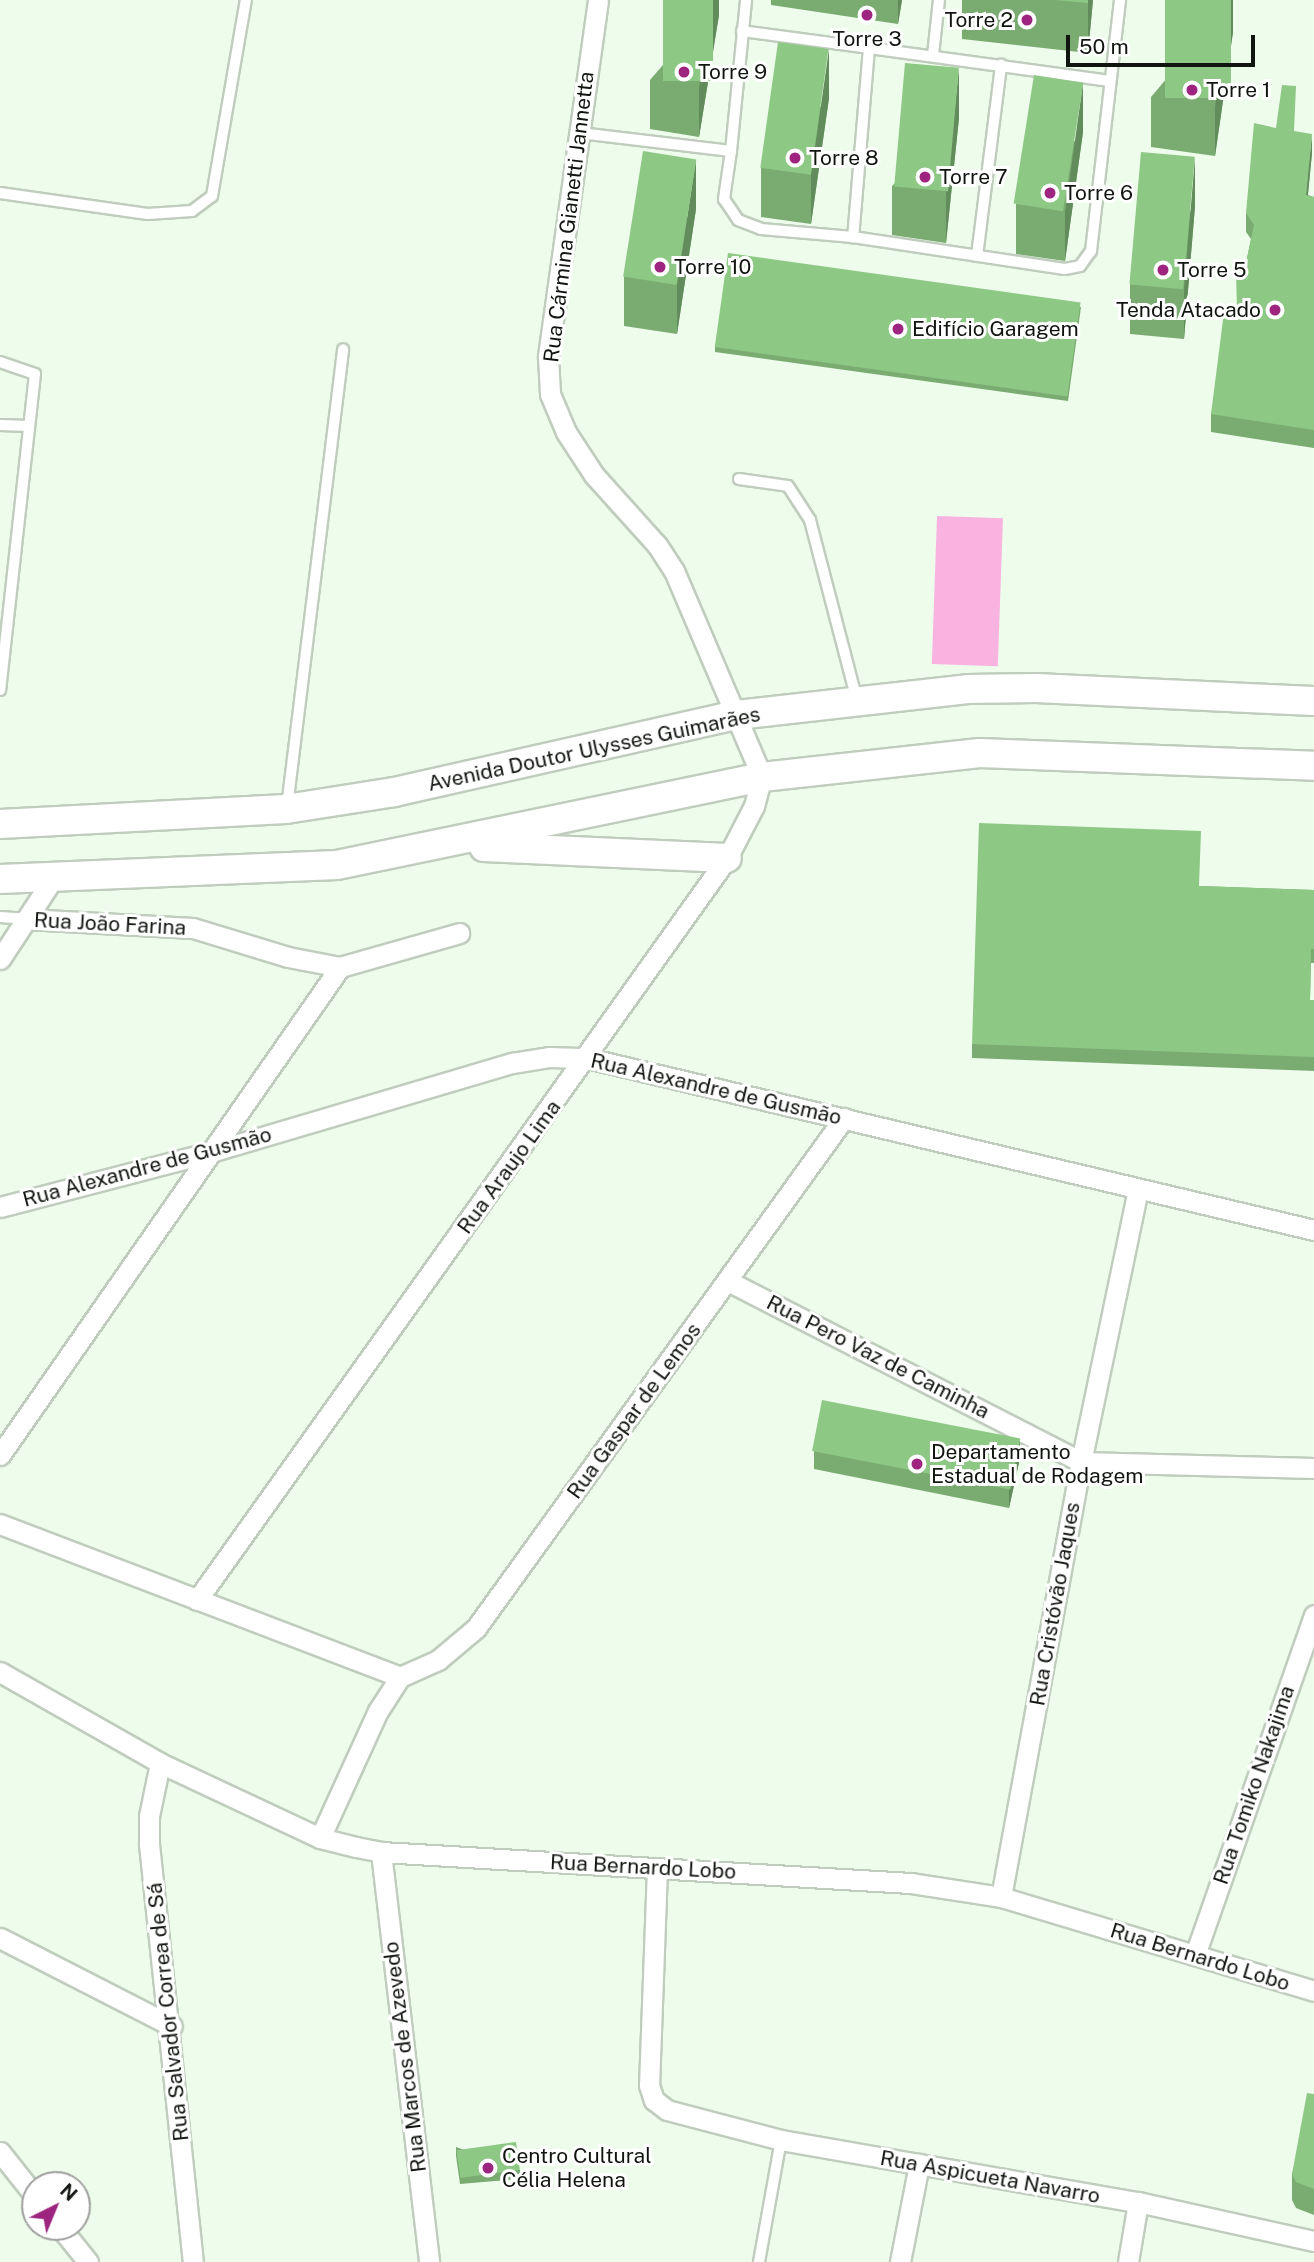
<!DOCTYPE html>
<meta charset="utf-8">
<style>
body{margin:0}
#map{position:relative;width:1314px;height:2262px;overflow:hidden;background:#eefcec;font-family:"Public Sans",sans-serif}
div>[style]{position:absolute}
.green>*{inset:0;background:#f8b3e0;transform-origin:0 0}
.roads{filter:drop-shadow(2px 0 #c0cdbe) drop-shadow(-2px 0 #c0cdbe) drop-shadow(0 2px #c0cdbe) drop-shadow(0 -2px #c0cdbe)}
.lane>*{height:10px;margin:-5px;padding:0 5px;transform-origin:5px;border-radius:5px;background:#fff}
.street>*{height:19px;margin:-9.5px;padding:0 9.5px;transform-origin:9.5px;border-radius:9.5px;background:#fff}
.secondary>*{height:28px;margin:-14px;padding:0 14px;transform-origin:14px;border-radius:14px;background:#fff}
.wall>*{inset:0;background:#7aac72}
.shaded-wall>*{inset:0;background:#638c5d}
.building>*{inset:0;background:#8ec885;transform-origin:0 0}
.dots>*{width:19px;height:19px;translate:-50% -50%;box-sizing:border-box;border:4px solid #fff;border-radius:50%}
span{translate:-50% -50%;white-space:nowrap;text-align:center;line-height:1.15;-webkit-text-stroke:6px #fff;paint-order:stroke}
.poi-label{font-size:21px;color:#111510}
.right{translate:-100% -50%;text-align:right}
.left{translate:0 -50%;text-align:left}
.street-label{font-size:21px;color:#111510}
.north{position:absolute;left:21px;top:2171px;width:70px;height:70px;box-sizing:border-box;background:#fff;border:2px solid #a0a19f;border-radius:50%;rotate:43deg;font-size:19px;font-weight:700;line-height:28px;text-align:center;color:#111510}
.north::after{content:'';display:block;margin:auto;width:24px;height:32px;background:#9d257f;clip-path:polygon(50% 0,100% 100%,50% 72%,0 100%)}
.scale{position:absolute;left:1066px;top:35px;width:189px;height:32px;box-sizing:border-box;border:4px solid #111510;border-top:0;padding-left:9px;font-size:21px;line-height:24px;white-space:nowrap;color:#111510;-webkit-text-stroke:5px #fff;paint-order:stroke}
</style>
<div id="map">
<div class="green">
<div style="left:937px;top:516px;width:66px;height:148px;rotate:2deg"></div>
</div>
<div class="roads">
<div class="lane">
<div style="left:742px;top:31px;width:128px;rotate:7.6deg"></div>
<div style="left:869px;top:48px;width:190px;rotate:94.8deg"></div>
<div style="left:869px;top:48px;width:242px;rotate:7.8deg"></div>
<div style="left:933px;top:55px;width:55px;rotate:-83.8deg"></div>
<div style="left:580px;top:133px;width:152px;rotate:6.8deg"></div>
<div style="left:731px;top:151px;width:49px;rotate:98.3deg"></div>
<div style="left:724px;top:199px;width:25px;rotate:56deg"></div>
<div style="left:738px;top:220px;width:25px;rotate:21deg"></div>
<div style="left:761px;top:229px;width:92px;rotate:5deg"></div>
<div style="left:853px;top:237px;width:214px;rotate:8.6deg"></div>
<div style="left:1065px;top:269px;width:15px;rotate:-11deg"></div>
<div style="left:1080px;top:266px;width:19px;rotate:-54deg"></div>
<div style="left:1091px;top:251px;width:253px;rotate:-83.4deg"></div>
<div style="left:731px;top:151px;width:152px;rotate:-84.3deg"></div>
<div style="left:0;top:193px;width:149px;rotate:8.1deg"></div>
<div style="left:148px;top:214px;width:44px;rotate:-3.9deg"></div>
<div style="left:192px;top:211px;width:25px;rotate:-37deg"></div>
<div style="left:212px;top:196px;width:199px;rotate:-80.2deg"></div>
<div style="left:977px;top:256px;width:193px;rotate:-82.8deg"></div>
<div style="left:0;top:362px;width:37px;rotate:19deg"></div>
<div style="left:35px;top:374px;width:318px;rotate:96.3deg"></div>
<div style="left:0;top:425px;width:29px;rotate:2deg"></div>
<div style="left:739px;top:479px;width:49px;rotate:8.1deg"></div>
<div style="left:788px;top:486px;width:40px;rotate:57.1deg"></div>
<div style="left:810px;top:520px;width:186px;rotate:75.4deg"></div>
<div style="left:287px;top:807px;width:461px;rotate:-83deg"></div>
<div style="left:0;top:917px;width:26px;rotate:4deg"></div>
<div style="left:759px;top:2262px;width:124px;rotate:-79.8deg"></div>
</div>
<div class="street">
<div style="left:26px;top:919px;width:167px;rotate:3.1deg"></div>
<div style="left:193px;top:928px;width:99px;rotate:17deg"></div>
<div style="left:288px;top:957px;width:53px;rotate:10.9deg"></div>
<div style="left:340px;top:967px;width:124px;rotate:-15.9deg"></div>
<div style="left:0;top:959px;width:98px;rotate:-56.6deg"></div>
<div style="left:0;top:1207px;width:218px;rotate:-14.6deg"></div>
<div style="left:211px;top:1152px;width:314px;rotate:-16.5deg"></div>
<div style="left:512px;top:1063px;width:37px;rotate:-9deg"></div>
<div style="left:549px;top:1057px;width:38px;rotate:2deg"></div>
<div style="left:587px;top:1058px;width:747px;rotate:13.31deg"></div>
<div style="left:728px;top:1281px;width:397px;rotate:27.1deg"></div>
<div style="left:1081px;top:1462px;width:233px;rotate:1.5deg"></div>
<div style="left:0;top:1455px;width:595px;rotate:-55.13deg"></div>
<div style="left:0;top:1524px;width:428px;rotate:20.9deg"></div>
<div style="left:197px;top:1600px;width:912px;rotate:-54.46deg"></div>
<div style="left:727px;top:858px;width:59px;rotate:-62.6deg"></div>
<div style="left:754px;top:806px;width:30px;rotate:-75deg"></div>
<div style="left:762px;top:777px;width:224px;rotate:-113.1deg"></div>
<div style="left:674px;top:571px;width:31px;rotate:-123deg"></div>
<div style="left:657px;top:545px;width:94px;rotate:-132deg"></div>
<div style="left:594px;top:475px;width:51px;rotate:-123.1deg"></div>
<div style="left:566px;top:432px;width:41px;rotate:-112.8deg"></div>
<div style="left:550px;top:394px;width:38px;rotate:-93deg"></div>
<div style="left:548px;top:356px;width:359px;rotate:-82deg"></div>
<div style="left:0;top:1672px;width:184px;rotate:29.6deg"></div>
<div style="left:160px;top:1763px;width:177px;rotate:25.1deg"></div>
<div style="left:320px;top:1838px;width:37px;rotate:14deg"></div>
<div style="left:356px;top:1847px;width:25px;rotate:11deg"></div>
<div style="left:381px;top:1852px;width:531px;rotate:3.35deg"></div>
<div style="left:911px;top:1883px;width:91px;rotate:8.8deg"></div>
<div style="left:1001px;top:1897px;width:327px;rotate:16.7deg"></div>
<div style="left:160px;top:1763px;width:54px;rotate:101.7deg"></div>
<div style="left:149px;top:1816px;width:28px;rotate:90deg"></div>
<div style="left:149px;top:1844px;width:420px;rotate:84deg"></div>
<div style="left:320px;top:1838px;width:140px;rotate:-65.5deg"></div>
<div style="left:378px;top:1711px;width:40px;rotate:-57.1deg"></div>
<div style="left:400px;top:1677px;width:42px;rotate:-24.1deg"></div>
<div style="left:438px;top:1660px;width:50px;rotate:-40.1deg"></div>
<div style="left:476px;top:1628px;width:629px;rotate:-54.19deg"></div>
<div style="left:381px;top:1852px;width:413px;rotate:83.3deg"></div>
<div style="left:657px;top:1868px;width:217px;rotate:92.1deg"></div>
<div style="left:649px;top:2085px;width:16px;rotate:72deg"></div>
<div style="left:654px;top:2100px;width:16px;rotate:38deg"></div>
<div style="left:667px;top:2110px;width:118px;rotate:14.7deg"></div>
<div style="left:781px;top:2140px;width:362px;rotate:9.9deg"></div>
<div style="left:1138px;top:2202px;width:180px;rotate:12.5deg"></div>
<div style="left:1001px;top:1897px;width:442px;rotate:-79.6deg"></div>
<div style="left:1081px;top:1462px;width:279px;rotate:-78.2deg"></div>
<div style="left:0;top:1938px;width:193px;rotate:27.1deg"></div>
<div style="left:1195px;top:1955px;width:360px;rotate:-70.7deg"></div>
<div style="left:0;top:2152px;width:56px;rotate:51.5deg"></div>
<div style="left:60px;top:2227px;width:45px;rotate:51.3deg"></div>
<div style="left:900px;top:2262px;width:100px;rotate:-79deg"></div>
<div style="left:1128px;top:2262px;width:61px;rotate:-80.5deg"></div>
</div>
<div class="secondary">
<div style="left:0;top:824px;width:286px;rotate:-3deg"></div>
<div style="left:286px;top:809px;width:109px;rotate:-8.9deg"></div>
<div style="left:394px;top:792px;width:352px;rotate:-12.7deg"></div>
<div style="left:737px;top:715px;width:232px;rotate:-6.4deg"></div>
<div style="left:968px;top:689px;width:68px;rotate:-0.8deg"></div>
<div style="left:1036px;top:688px;width:278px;rotate:2.7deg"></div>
<div style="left:484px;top:847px;width:243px;rotate:2.6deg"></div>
<div style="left:0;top:879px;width:337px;rotate:-2.4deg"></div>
<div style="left:337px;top:865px;width:434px;rotate:-11.7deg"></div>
<div style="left:762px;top:777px;width:219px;rotate:-6.3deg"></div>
<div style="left:980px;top:753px;width:334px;rotate:2.2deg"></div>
</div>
</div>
<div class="wall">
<div style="clip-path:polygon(719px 0,719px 15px,699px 137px,650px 129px,650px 80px)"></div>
<div style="clip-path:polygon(771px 0,902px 0,898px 24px,771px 5px)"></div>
<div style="clip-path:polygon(962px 0,1093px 0,1088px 53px,962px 39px)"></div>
<div style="clip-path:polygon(1233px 0,1233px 32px,1215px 156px,1151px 147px,1151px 97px)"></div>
<div style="clip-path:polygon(829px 98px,811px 224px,761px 217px,761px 168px)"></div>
<div style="clip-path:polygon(959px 118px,946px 243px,892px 235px,892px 186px)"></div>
<div style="clip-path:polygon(1276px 128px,1295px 132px,1312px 153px,1308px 195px,1314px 197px,1314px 448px,1211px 432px,1211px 414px,1236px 312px,1251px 239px,1246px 232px,1246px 213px)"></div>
<div style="clip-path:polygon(1083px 132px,1065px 261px,1016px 254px,1016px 204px)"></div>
<div style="clip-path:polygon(1195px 206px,1184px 339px,1130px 334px,1130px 285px)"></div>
<div style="clip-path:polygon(696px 209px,677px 334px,624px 326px,624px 277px)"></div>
<div style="clip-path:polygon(1081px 307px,1068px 401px,715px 352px,715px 347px)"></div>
<div style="clip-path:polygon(1200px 886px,1314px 890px,1314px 963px,1311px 963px,1310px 1000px,1314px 1000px,1314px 1071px,972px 1058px,972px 1044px)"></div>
<div style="clip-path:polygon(814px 1451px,1020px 1458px,1009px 1508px,814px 1469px)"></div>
<div style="clip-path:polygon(1314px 2094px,1314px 2215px,1296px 2208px,1292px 2200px,1292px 2174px)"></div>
<div style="clip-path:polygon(456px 2147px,520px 2170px,520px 2179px,460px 2184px,456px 2156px)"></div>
</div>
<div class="shaded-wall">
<div style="clip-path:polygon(713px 0,719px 0,719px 15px,699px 137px,699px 88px)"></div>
<div style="clip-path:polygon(898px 0,902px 0,898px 24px)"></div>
<div style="clip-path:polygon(1088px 0,1093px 0,1088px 53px)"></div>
<div style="clip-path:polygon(1231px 0,1233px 0,1233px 32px,1215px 156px,1215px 107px)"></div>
<div style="clip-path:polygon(829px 49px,829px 98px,811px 224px,811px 175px)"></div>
<div style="clip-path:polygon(959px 68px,959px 118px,946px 243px,946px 193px)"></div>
<div style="clip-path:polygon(1083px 83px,1083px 132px,1065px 261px,1065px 212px)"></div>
<div style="clip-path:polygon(1312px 134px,1312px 153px,1306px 213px,1306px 195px)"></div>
<div style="clip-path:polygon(1195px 157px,1195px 206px,1184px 339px,1184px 289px)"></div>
<div style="clip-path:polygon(696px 159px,696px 209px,677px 334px,677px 285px)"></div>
<div style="clip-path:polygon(1020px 1440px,1020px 1458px,1009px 1508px,1009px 1490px)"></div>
</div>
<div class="building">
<div style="left:663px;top:0;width:50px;height:81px"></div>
<div style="clip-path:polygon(1055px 0,1088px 0,1088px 3px)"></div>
<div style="left:1165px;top:0;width:66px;height:98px"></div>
<div style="left:778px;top:42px;width:51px;height:127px;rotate:8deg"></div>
<div style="left:905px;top:63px;width:54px;height:124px;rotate:5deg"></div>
<div style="left:1034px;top:75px;width:50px;height:130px;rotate:9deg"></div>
<div style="clip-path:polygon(1282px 85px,1296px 86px,1294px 131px,1312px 134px,1306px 195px,1314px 197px,1314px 430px,1211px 414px,1224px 312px,1237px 312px,1236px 271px,1245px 268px,1254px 225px,1246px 213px,1254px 123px,1276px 128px)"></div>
<div style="left:643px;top:151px;width:54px;height:127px;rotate:9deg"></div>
<div style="left:1141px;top:152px;width:54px;height:133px;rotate:5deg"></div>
<div style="left:728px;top:253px;width:356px;height:95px;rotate:8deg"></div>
<div style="clip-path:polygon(979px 823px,1201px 831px,1199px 886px,1314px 890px,1314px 949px,1311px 949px,1310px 1000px,1314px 1000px,1314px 1057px,972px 1044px)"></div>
<div style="left:822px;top:1400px;width:202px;height:52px;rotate:11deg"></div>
<div style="clip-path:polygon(1307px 2093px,1314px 2094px,1314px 2189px,1296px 2182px,1292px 2174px)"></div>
<div style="left:516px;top:2142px;width:28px;height:60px;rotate:82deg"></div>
</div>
<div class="dots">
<div style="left:867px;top:15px;background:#9d257f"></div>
<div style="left:1027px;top:20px;background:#9d257f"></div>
<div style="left:684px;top:72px;background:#9d257f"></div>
<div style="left:1192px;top:90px;background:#9d257f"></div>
<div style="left:795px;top:158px;background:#9d257f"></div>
<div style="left:925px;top:177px;background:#9d257f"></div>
<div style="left:1050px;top:193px;background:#9d257f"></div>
<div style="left:660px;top:267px;background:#9d257f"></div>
<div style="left:1163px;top:270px;background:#9d257f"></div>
<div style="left:1275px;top:310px;background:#9d257f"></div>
<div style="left:898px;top:329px;background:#9d257f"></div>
<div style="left:917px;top:1464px;background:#9d257f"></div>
<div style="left:488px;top:2168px;background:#9d257f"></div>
</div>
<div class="poi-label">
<span class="right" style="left:1013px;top:20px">Torre 2</span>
<span style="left:867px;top:39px">Torre 3</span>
<span class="left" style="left:698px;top:72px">Torre 9</span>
<span class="left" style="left:1206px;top:90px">Torre 1</span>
<span class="left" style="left:809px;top:158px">Torre 8</span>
<span class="left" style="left:939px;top:177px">Torre 7</span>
<span class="left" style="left:1064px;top:193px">Torre 6</span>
<span class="left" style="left:674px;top:267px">Torre 10</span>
<span class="left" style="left:1177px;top:270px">Torre 5</span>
<span class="right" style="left:1261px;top:310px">Tenda Atacado</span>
<span class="left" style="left:912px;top:329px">Edifício Garagem</span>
<span class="left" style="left:931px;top:1464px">Departamento<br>Estadual de Rodagem</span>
<span class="left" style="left:502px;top:2168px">Centro Cultural<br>Célia Helena</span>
</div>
<div class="street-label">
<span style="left:569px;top:217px;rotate:-83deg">Rua Cármina Gianetti Jannetta</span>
<span style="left:594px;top:749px;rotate:-12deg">Avenida Doutor Ulysses Guimarães</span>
<span style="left:110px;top:924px;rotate:3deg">Rua João Farina</span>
<span style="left:716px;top:1089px;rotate:13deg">Rua Alexandre de Gusmão</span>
<span style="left:147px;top:1167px;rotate:-15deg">Rua Alexandre de Gusmão</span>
<span style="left:509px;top:1167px;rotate:-54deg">Rua Araujo Lima</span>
<span style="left:878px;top:1357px;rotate:27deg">Rua Pero Vaz de Caminha</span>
<span style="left:634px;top:1411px;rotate:-54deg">Rua Gaspar de Lemos</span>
<span style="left:1055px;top:1604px;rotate:-80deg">Rua Cristóvão Jaques</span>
<span style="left:1254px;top:1785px;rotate:-71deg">Rua Tomiko Nakajima</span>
<span style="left:643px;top:1867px;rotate:3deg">Rua Bernardo Lobo</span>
<span style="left:1200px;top:1957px;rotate:17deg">Rua Bernardo Lobo</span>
<span style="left:168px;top:2012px;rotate:-96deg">Rua Salvador Correa de Sá</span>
<span style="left:405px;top:2057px;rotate:-97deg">Rua Marcos de Azevedo</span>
<span style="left:990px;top:2177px;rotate:10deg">Rua Aspicueta Navarro</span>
</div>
<div class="north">N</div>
<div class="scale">50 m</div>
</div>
